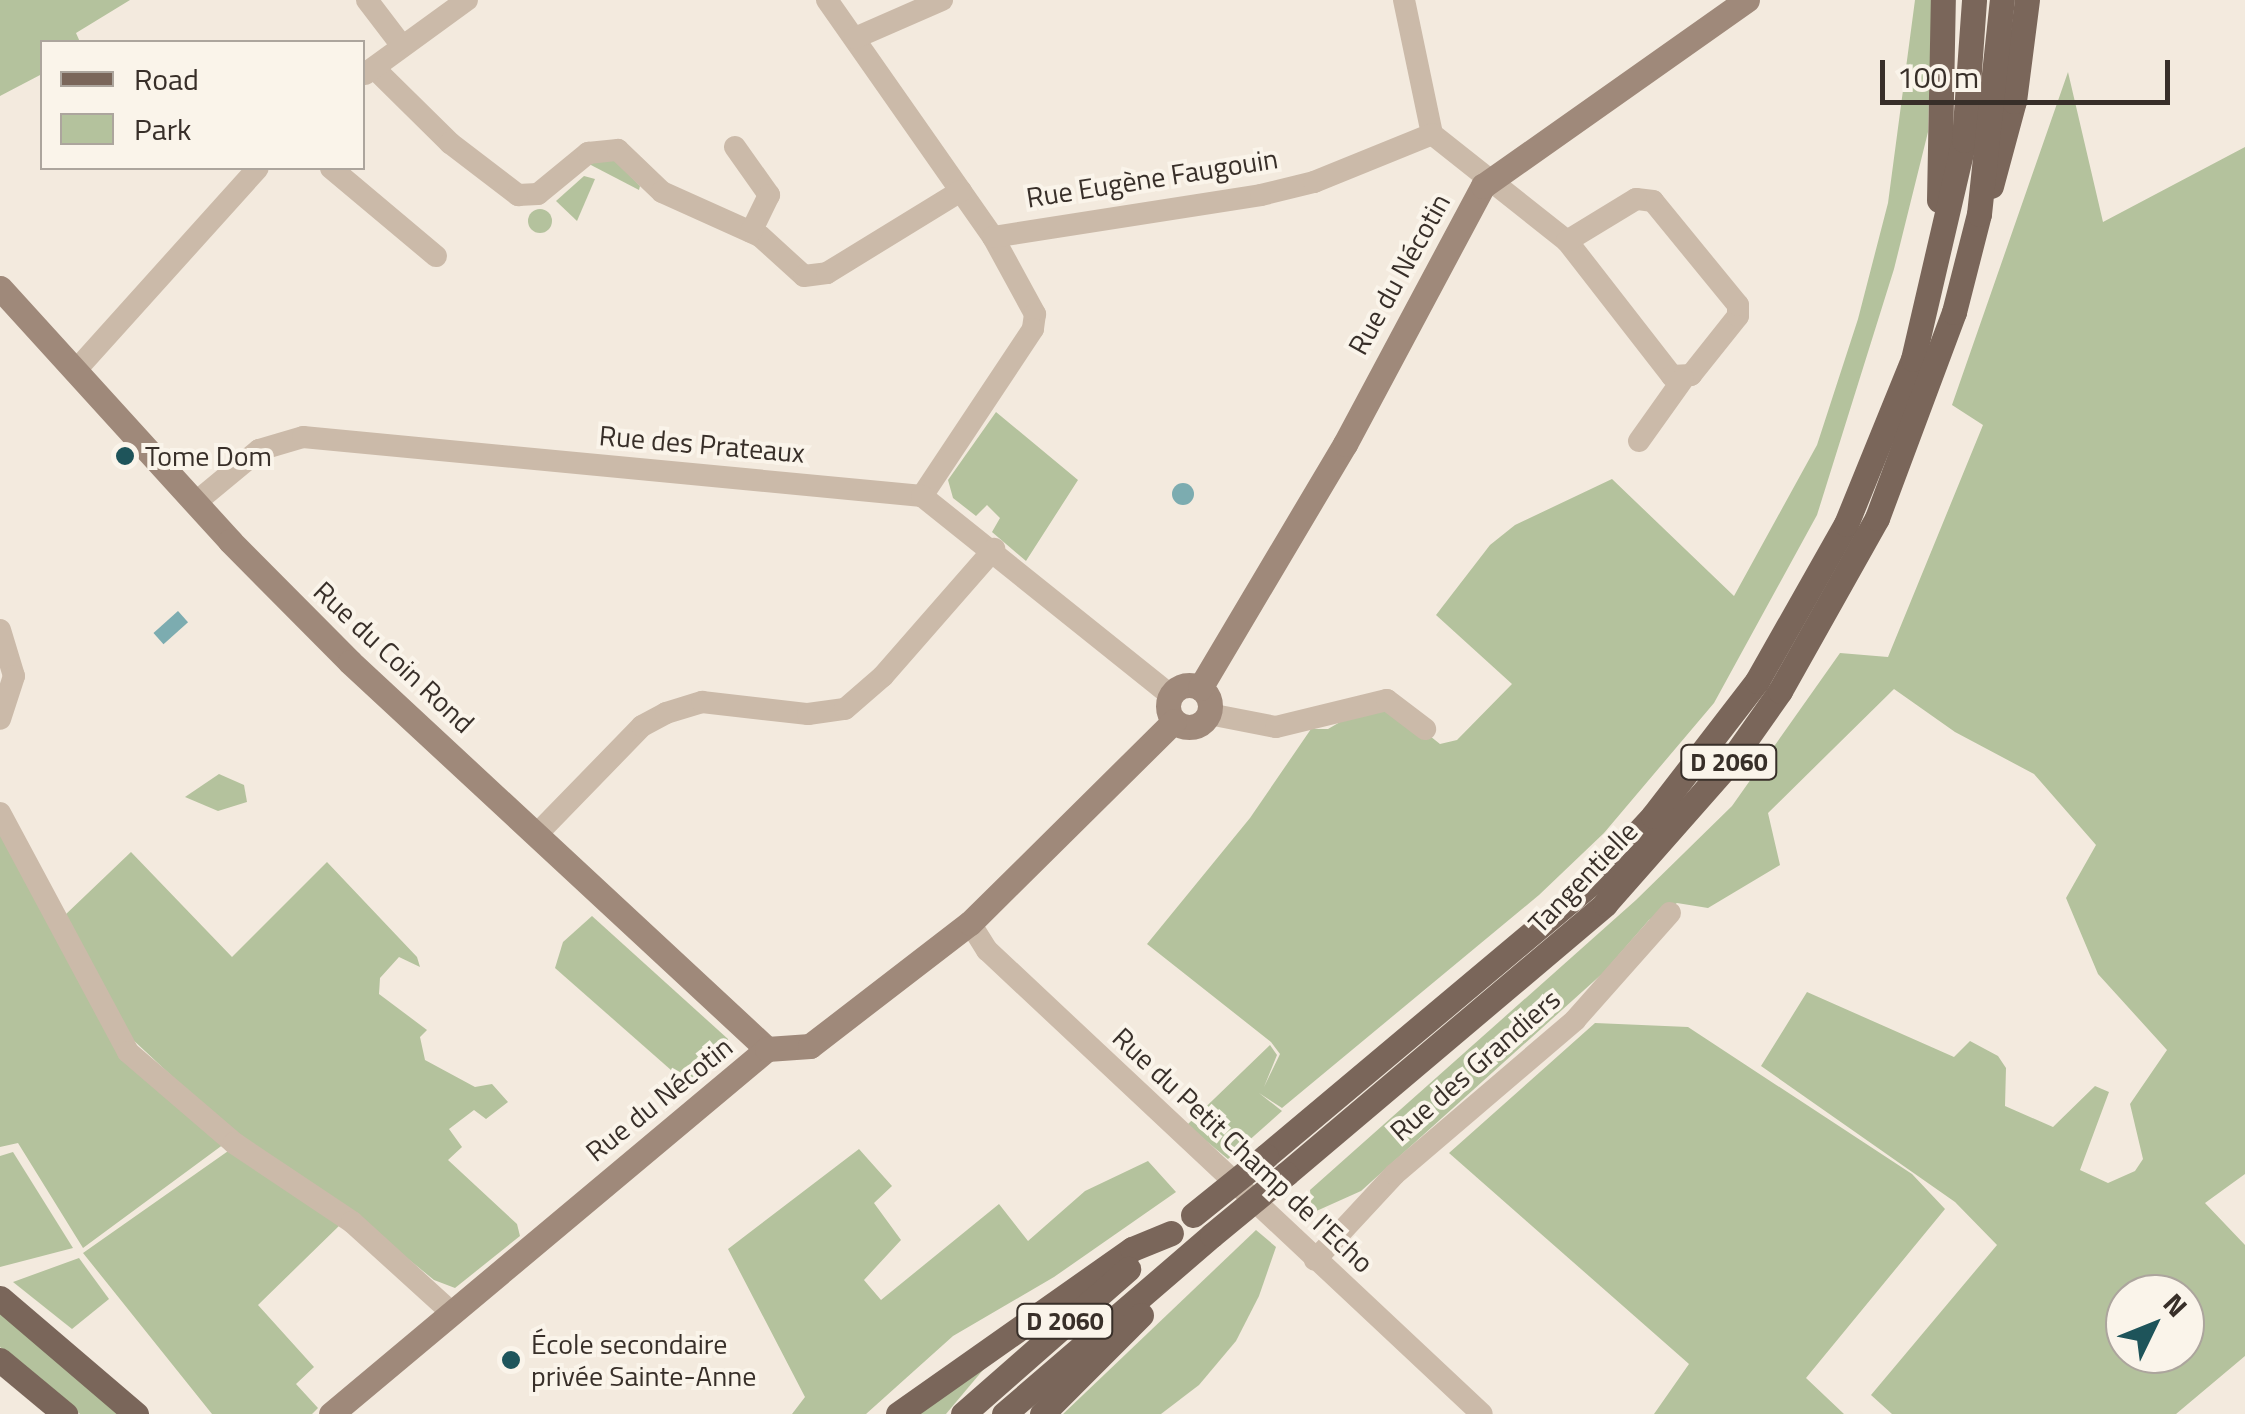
<!DOCTYPE html>
<meta charset="utf-8">
<style>
body{margin:0}
#map{position:relative;width:2245px;height:1414px;overflow:hidden;background:#f3eade;font-family:"Titillium Web",sans-serif}
div>[style]{position:absolute}
.green>*{inset:0;background:#b4c29d}
.round{border-radius:50%}
.water>*{inset:0;background:#7cacb0;transform-origin:0 0}
.street>*{height:22px;margin:-11px;padding:0 11px;transform-origin:11px;border-radius:11px;background:#cbbaa9}
.secondary>*{height:25px;margin:-12.5px;padding:0 12.5px;transform-origin:12.5px;border-radius:12.5px;background:#9f897a}
.secondary>.ring{margin:-12.5px;padding:0;box-sizing:content-box;background:none;border:25px solid #9f897a;border-radius:50%}
.primary>*{height:25px;margin:-12.5px;padding:0 12.5px;transform-origin:12.5px;border-radius:12.5px;background:#7a665a}
.primary-bridge>*{height:25px;margin:-12.5px;padding:0 12.5px;transform-origin:12.5px;border-radius:12.5px;background:#7a665a}
.dots>*{width:28px;height:28px;translate:-50% -50%;box-sizing:border-box;border:5px solid #faf4ea;border-radius:50%}
span{translate:-50% -50%;white-space:nowrap;text-align:center;line-height:1.15;-webkit-text-stroke:8px #faf4ea;paint-order:stroke}
.shield-label span{padding:2px 8px;background:#faf4ea;border:2px solid;border-radius:8px;-webkit-text-stroke-width:0}
.shield-label{font-size:25px;color:#382f29;font-weight:700}
.street-label{font-size:28px;color:#382f29}
.poi-label{font-size:28px;color:#382f29}
.left{translate:0 -50%;text-align:left}
.legend{position:absolute;left:40px;top:40px;width:325px;height:130px;box-sizing:border-box;background:#faf4ea;border:2px solid #aca59d;margin:0;padding:12px 18px;list-style:none;font-size:30px;color:#382f29}
.legend li{display:flex;align-items:center;gap:20px;height:50px}
.legend b{width:50px;border:2px solid #aca59d}
.north{position:absolute;left:2105px;top:1274px;width:100px;height:100px;box-sizing:border-box;background:#faf4ea;border:2px solid #aca59d;border-radius:50%;rotate:47deg;font-size:28px;font-weight:700;line-height:40px;text-align:center;color:#382f29}
.north::after{content:'';display:block;margin:auto;width:35px;height:45px;background:#1e545a;clip-path:polygon(50% 0,100% 100%,50% 72%,0 100%)}
.scale{position:absolute;left:1880px;top:60px;width:290px;height:45px;box-sizing:border-box;border:5px solid #382f29;border-top:0;padding-left:12px;font-size:30px;line-height:35px;white-space:nowrap;color:#382f29;-webkit-text-stroke:8px #faf4ea;paint-order:stroke}
</style>
<div id="map">
<div class="green">
<div style="clip-path:polygon(0 0,130px 0,76px 33px,80px 42px,42px 42px,42px 74px,0 96px)"></div>
<div style="clip-path:polygon(1915px 0,1932px 0,1928px 132px,1894px 269px,1817px 515px,1714px 703px,1604px 833px,1539px 895px,1282px 1108px,1259px 1093px,1282px 1111px,1228px 1159px,1187px 1125px,1270px 1045px,1277px 1055px,1264px 1087px,1280px 1054px,1271px 1042px,1147px 944px,1250px 818px,1311px 729px,1328px 729px,1373px 703px,1391px 705px,1440px 744px,1457px 740px,1512px 684px,1436px 615px,1490px 545px,1515px 525px,1612px 479px,1734px 596px,1817px 445px,1858px 319px,1888px 203px)"></div>
<div style="clip-path:polygon(evenodd,2068px 72px,2103px 222px,2245px 147px,2245px 1174px,2205px 1203px,2245px 1245px,2245px 1356px,2176px 1414px,1892px 1414px,1871px 1395px,1997px 1245px,1955px 1202px,1761px 1066px,1807px 992px,1954px 1057px,1970px 1041px,1998px 1056px,2006px 1068px,2005px 1106px,2053px 1127px,2095px 1086px,2109px 1092px,2080px 1170px,2108px 1183px,2135px 1171px,2143px 1159px,2130px 1104px,2167px 1050px,2098px 974px,2066px 898px,2096px 845px,2034px 774px,1955px 732px,1894px 689px,1768px 813px,1780px 865px,1708px 908px,1677px 903px,1649px 920px,1603px 973px,1361px 1191px,1312px 1213px,1310px 1190px,1636px 900px,1732px 806px,1840px 653px,1888px 657px,1983px 425px,1952px 405px,2068px 72px,2125px 1294px,2185px 1294px,2185px 1354px,2125px 1354px,2125px 1294px)"></div>
<div style="clip-path:polygon(613px 158px,640px 186px,639px 190px,589px 164px)"></div>
<div style="clip-path:polygon(584px 176px,595px 179px,577px 221px,556px 201px)"></div>
<div class="round" style="left:528px;top:209px;width:24px;height:24px"></div>
<div style="clip-path:polygon(996px 412px,1078px 480px,1026px 561px,992px 532px,1000px 518px,987px 505px,976px 516px,953px 498px,948px 480px)"></div>
<div style="clip-path:polygon(219px 774px,244px 785px,247px 802px,218px 811px,185px 797px)"></div>
<div style="clip-path:polygon(0 826px,98px 1016px,224px 1144px,83px 1248px,18px 1143px,0 1147px)"></div>
<div style="clip-path:polygon(131px 852px,232px 957px,327px 862px,417px 957px,420px 967px,399px 957px,380px 978px,379px 994px,427px 1030px,420px 1037px,425px 1060px,475px 1087px,492px 1084px,508px 1102px,486px 1119px,474px 1110px,449px 1129px,462px 1147px,448px 1160px,517px 1224px,520px 1236px,455px 1288px,434px 1280px,331px 1196px,232px 1132px,131px 1038px,64px 916px)"></div>
<div style="clip-path:polygon(592px 916px,728px 1039px,729px 1048px,688px 1085px,555px 968px,563px 942px)"></div>
<div style="clip-path:polygon(1595px 1023px,1688px 1027px,1912px 1174px,1945px 1209px,1806px 1378px,1844px 1414px,1654px 1414px,1689px 1364px,1449px 1153px)"></div>
<div style="clip-path:polygon(231px 1149px,342px 1223px,258px 1305px,314px 1367px,296px 1384px,318px 1408px,312px 1414px,212px 1414px,83px 1253px)"></div>
<div style="clip-path:polygon(859px 1149px,892px 1186px,874px 1203px,901px 1240px,864px 1280px,881px 1300px,999px 1204px,1028px 1241px,1085px 1191px,1148px 1161px,1176px 1192px,1054px 1277px,953px 1336px,866px 1414px,792px 1414px,805px 1397px,728px 1249px)"></div>
<div style="clip-path:polygon(13px 1152px,73px 1248px,0 1267px,0 1156px)"></div>
<div style="clip-path:polygon(1256px 1230px,1276px 1247px,1259px 1296px,1236px 1341px,1199px 1385px,1161px 1414px,1063px 1414px)"></div>
<div style="clip-path:polygon(79px 1258px,109px 1299px,72px 1329px,13px 1282px)"></div>
<div style="clip-path:polygon(0 1313px,121px 1414px,80px 1414px,0 1347px)"></div>
<div style="clip-path:polygon(1004px 1345px,946px 1414px,915px 1414px)"></div>
</div>
<div class="water">
<div class="round" style="left:1172px;top:483px;width:22px;height:22px"></div>
<div style="left:178px;top:611px;width:15px;height:33px;rotate:48deg"></div>
</div>
<div class="street">
<div style="left:367px;top:0;width:58px;rotate:52.7deg"></div>
<div style="left:827px;top:0;width:289px;rotate:55deg"></div>
<div style="left:993px;top:237px;width:88px;rotate:61.4deg"></div>
<div style="left:1035px;top:314px;width:15px;rotate:98deg"></div>
<div style="left:1033px;top:329px;width:201px;rotate:123.6deg"></div>
<div style="left:1404px;top:0;width:137px;rotate:78.2deg"></div>
<div style="left:1432px;top:134px;width:172px;rotate:38.4deg"></div>
<div style="left:1567px;top:241px;width:171px;rotate:52.1deg"></div>
<div style="left:1672px;top:376px;width:19px;rotate:-3deg"></div>
<div style="left:1691px;top:375px;width:75px;rotate:-51.5deg"></div>
<div style="left:1738px;top:316px;width:11px;rotate:-90deg"></div>
<div style="left:1738px;top:305px;width:134px;rotate:-129.3deg"></div>
<div style="left:1653px;top:201px;width:17px;rotate:-173deg"></div>
<div style="left:1636px;top:199px;width:81px;rotate:148.7deg"></div>
<div style="left:855px;top:38px;width:95px;rotate:-23.6deg"></div>
<div style="left:374px;top:68px;width:107px;rotate:44.6deg"></div>
<div style="left:450px;top:143px;width:86px;rotate:37.4deg"></div>
<div style="left:518px;top:195px;width:20px;rotate:-3deg"></div>
<div style="left:538px;top:194px;width:65px;rotate:-39.4deg"></div>
<div style="left:588px;top:153px;width:30px;rotate:-6deg"></div>
<div style="left:618px;top:150px;width:61px;rotate:43.7deg"></div>
<div style="left:662px;top:192px;width:107px;rotate:24.2deg"></div>
<div style="left:760px;top:236px;width:59px;rotate:42.3deg"></div>
<div style="left:804px;top:276px;width:23px;rotate:-7deg"></div>
<div style="left:827px;top:273px;width:157px;rotate:-31.5deg"></div>
<div style="left:365px;top:74px;width:126px;rotate:-36deg"></div>
<div style="left:735px;top:147px;width:59px;rotate:54.7deg"></div>
<div style="left:769px;top:195px;width:41px;rotate:115.9deg"></div>
<div style="left:331px;top:168px;width:137px;rotate:40deg"></div>
<div style="left:993px;top:237px;width:271px;rotate:-8.9deg"></div>
<div style="left:1261px;top:195px;width:55px;rotate:-13.8deg"></div>
<div style="left:1314px;top:182px;width:127px;rotate:-22.1deg"></div>
<div style="left:77px;top:369px;width:270px;rotate:-48deg"></div>
<div style="left:1639px;top:441px;width:76px;rotate:-54.6deg"></div>
<div style="left:195px;top:503px;width:83px;rotate:-39.6deg"></div>
<div style="left:259px;top:450px;width:46px;rotate:-16.5deg"></div>
<div style="left:303px;top:437px;width:622px;rotate:5.44deg"></div>
<div style="left:922px;top:496px;width:318px;rotate:38.7deg"></div>
<div style="left:0;top:630px;width:48px;rotate:73.1deg"></div>
<div style="left:14px;top:676px;width:45px;rotate:108deg"></div>
<div style="left:1209px;top:714px;width:68px;rotate:11deg"></div>
<div style="left:1276px;top:727px;width:114px;rotate:-13.7deg"></div>
<div style="left:1387px;top:700px;width:48px;rotate:37.3deg"></div>
<div style="left:0;top:813px;width:271px;rotate:61.8deg"></div>
<div style="left:128px;top:1052px;width:140px;rotate:40.6deg"></div>
<div style="left:234px;top:1143px;width:142px;rotate:33.8deg"></div>
<div style="left:352px;top:1222px;width:134px;rotate:42.3deg"></div>
<div style="left:538px;top:833px;width:149px;rotate:-45.8deg"></div>
<div style="left:642px;top:726px;width:27px;rotate:-28deg"></div>
<div style="left:666px;top:713px;width:38px;rotate:-17deg"></div>
<div style="left:702px;top:702px;width:107px;rotate:6.5deg"></div>
<div style="left:808px;top:714px;width:37px;rotate:-8deg"></div>
<div style="left:845px;top:709px;width:50px;rotate:-41deg"></div>
<div style="left:883px;top:676px;width:169px;rotate:-48.8deg"></div>
<div style="left:970px;top:923px;width:32px;rotate:58deg"></div>
<div style="left:987px;top:950px;width:678px;rotate:43.15deg"></div>
<div style="left:1315px;top:1260px;width:117px;rotate:-47.1deg"></div>
<div style="left:1395px;top:1174px;width:237px;rotate:-40.5deg"></div>
<div style="left:1575px;top:1020px;width:143px;rotate:-48.4deg"></div>
</div>
<div class="secondary">
<div style="left:0;top:288px;width:342px;rotate:47.7deg"></div>
<div style="left:230px;top:541px;width:170px;rotate:45.2deg"></div>
<div style="left:350px;top:662px;width:569px;rotate:42.86deg"></div>
<div class="ring" style="left:1168px;top:685px;width:17px;height:17px"></div>
<div style="left:1200px;top:688px;width:284px;rotate:-59.3deg"></div>
<div style="left:1345px;top:444px;width:293px;rotate:-61.9deg"></div>
<div style="left:1483px;top:186px;width:323px;rotate:-35.2deg"></div>
<div style="left:331px;top:1414px;width:569px;rotate:-39.93deg"></div>
<div style="left:767px;top:1049px;width:43px;rotate:-4deg"></div>
<div style="left:810px;top:1046px;width:202px;rotate:-37.6deg"></div>
<div style="left:970px;top:923px;width:287px;rotate:-44.7deg"></div>
</div>
<div class="primary">
<div style="left:1991px;top:186px;width:88px;rotate:-74.9deg"></div>
<div style="left:2014px;top:101px;width:102px;rotate:-82.7deg"></div>
<div style="left:1939px;top:200px;width:200px;rotate:-88.9deg"></div>
<div style="left:1266px;top:1156px;width:424px;rotate:-40deg"></div>
<div style="left:1591px;top:883px;width:91px;rotate:-47.2deg"></div>
<div style="left:1653px;top:816px;width:170px;rotate:-52.4deg"></div>
<div style="left:1757px;top:681px;width:180px;rotate:-60.5deg"></div>
<div style="left:1846px;top:524px;width:178px;rotate:-67.9deg"></div>
<div style="left:1913px;top:359px;width:225px;rotate:-76.9deg"></div>
<div style="left:1964px;top:140px;width:140px;rotate:-85.9deg"></div>
<div style="left:1286px;top:1174px;width:418px;rotate:-40.2deg"></div>
<div style="left:1605px;top:904px;width:189px;rotate:-48.6deg"></div>
<div style="left:1730px;top:762px;width:87px;rotate:-54.8deg"></div>
<div style="left:1780px;top:691px;width:198px;rotate:-60.7deg"></div>
<div style="left:1877px;top:518px;width:220px;rotate:-69.5deg"></div>
<div style="left:1954px;top:312px;width:101px;rotate:-75.7deg"></div>
<div style="left:1979px;top:214px;width:215px;rotate:-83.9deg"></div>
<div style="left:0;top:1298px;width:179px;rotate:40.5deg"></div>
<div style="left:0;top:1360px;width:85px;rotate:39.7deg"></div>
<div style="left:898px;top:1414px;width:286px;rotate:-35.2deg"></div>
<div style="left:1132px;top:1249px;width:42px;rotate:-22.3deg"></div>
<div style="left:963px;top:1414px;width:220px;rotate:-41.3deg"></div>
<div style="left:1004px;top:1414px;width:274px;rotate:-40.7deg"></div>
<div style="left:1042px;top:1414px;width:140px;rotate:-45deg"></div>
</div>
<div class="primary-bridge">
<div style="left:1193px;top:1215px;width:94px;rotate:-38.9deg"></div>
<div style="left:1212px;top:1235px;width:96px;rotate:-39.5deg"></div>
</div>
<div class="dots">
<div style="left:125px;top:456px;background:#1e545a"></div>
<div style="left:511px;top:1360px;background:#1e545a"></div>
</div>
<div class="shield-label">
<span style="left:1729px;top:762px">D 2060</span>
<span style="left:1065px;top:1321px">D 2060</span>
</div>
<div class="street-label">
<span style="left:1152px;top:178px;rotate:-9deg">Rue Eugène Faugouin</span>
<span style="left:1399px;top:274px;rotate:-61deg">Rue du Nécotin</span>
<span style="left:702px;top:444px;rotate:5deg">Rue des Prateaux</span>
<span style="left:394px;top:657px;rotate:43deg">Rue du Coin Rond</span>
<span style="left:1583px;top:877px;rotate:-46deg">Tangentielle</span>
<span style="left:1475px;top:1065px;rotate:-41deg">Rue des Grandiers</span>
<span style="left:659px;top:1099px;rotate:-39deg">Rue du Nécotin</span>
<span style="left:1243px;top:1150px;rotate:43deg">Rue du Petit Champ de l'Echo</span>
</div>
<div class="poi-label">
<span class="left" style="left:145px;top:456px">Tome Dom</span>
<span class="left" style="left:531px;top:1360px">École secondaire<br>privée Sainte-Anne</span>
</div>
<ul class="legend">
<li><b style="height:12px;background:#7a665a"></b>Road</li>
<li><b style="height:28px;background:#b4c29d"></b>Park</li>
</ul>
<div class="north">N</div>
<div class="scale">100 m</div>
</div>
